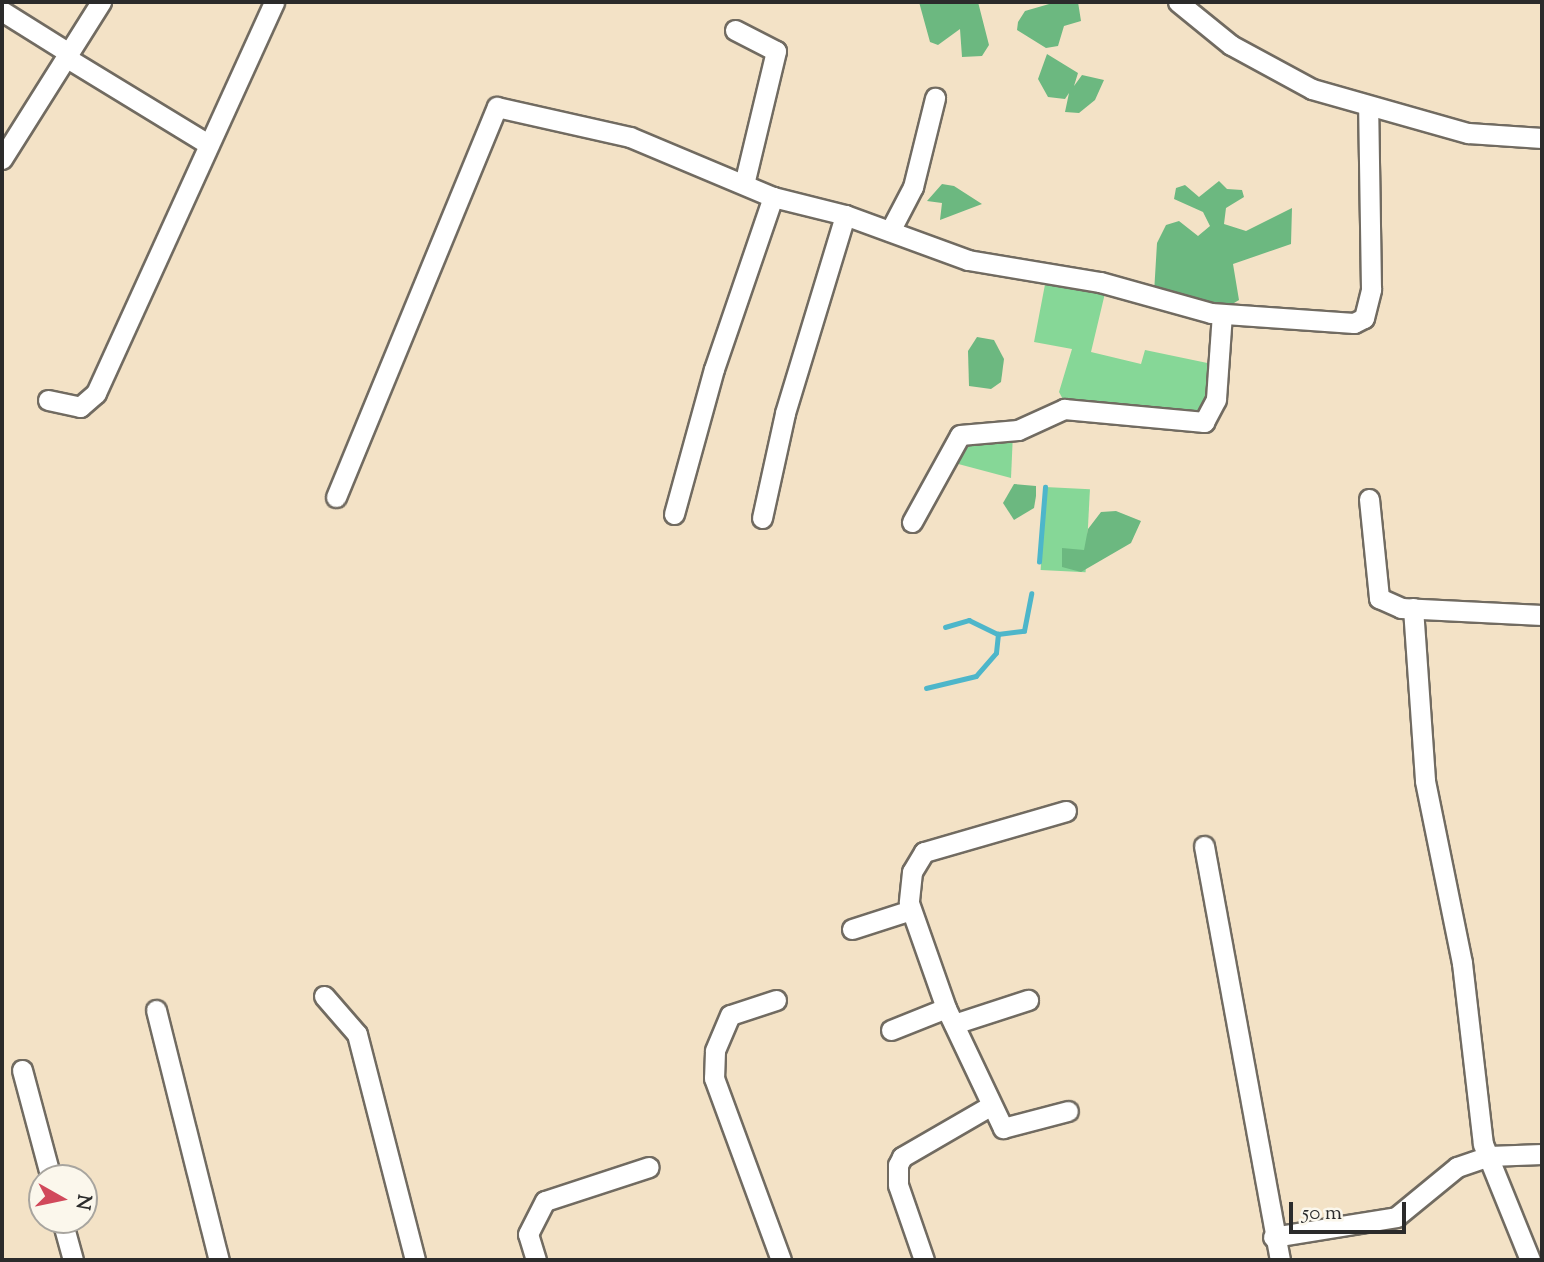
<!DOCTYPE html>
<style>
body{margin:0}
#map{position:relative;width:1544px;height:1262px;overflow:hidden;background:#f3e2c6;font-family:"Sorts Mill Goudy",serif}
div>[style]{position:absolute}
.green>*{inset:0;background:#86d797;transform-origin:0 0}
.forest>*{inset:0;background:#6cb880}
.stream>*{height:4.5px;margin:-2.25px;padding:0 2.25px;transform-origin:2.25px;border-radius:2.25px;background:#4db6ca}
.roads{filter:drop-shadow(2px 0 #716b61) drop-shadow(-2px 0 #716b61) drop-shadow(0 2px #716b61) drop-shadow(0 -2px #716b61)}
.minor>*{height:19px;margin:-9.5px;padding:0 9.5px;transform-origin:9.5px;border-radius:9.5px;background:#fff}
span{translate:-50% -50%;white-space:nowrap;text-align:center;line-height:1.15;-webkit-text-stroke:7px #fbf7ec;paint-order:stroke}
.frame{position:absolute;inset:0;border:4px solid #2b2b2b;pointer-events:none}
.north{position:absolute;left:28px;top:1164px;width:70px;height:70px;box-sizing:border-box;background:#fbf7ec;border:2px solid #a8a59f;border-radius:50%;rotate:99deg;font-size:19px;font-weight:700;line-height:28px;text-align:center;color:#2b2b2b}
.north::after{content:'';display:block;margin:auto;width:24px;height:32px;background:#d1495b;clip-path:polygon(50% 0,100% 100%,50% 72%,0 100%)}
.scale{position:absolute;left:1289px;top:1202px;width:117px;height:32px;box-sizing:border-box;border:4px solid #2b2b2b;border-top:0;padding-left:9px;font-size:21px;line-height:24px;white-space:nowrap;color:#2b2b2b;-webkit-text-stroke:5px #fbf7ec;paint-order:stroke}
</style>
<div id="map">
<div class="green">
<div style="clip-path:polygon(1047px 274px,1106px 289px,1091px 352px,1141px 364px,1145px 350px,1217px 365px,1209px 413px,1066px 405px,1059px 392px,1072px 349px,1034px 342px)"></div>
<div style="clip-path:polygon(1013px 433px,1011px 478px,947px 461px,957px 442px)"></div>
<div style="left:1045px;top:487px;width:45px;height:83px;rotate:3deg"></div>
</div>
<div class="forest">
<div style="clip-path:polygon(919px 2px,978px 2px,989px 45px,982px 56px,962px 57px,960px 29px,938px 45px,930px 42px)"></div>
<div style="clip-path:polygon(1056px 2px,1078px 2px,1081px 21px,1064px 26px,1058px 46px,1046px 48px,1017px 30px,1018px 22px,1025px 11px)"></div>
<div style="clip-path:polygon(1047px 54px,1078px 73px,1074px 86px,1082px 75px,1104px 80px,1095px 100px,1079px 113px,1065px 112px,1069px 93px,1065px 99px,1048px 97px,1038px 79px)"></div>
<div style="clip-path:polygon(1219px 181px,1227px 189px,1242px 190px,1244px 197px,1226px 208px,1224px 224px,1246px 231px,1292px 208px,1291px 244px,1233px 264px,1239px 300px,1229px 306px,1212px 309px,1154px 293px,1157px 243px,1166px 225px,1179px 221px,1198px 236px,1210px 226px,1203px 212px,1174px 199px,1176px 188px,1185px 185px,1199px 197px)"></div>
<div style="clip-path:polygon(942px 184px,954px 186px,982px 204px,940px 220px,942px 203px,927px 201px)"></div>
<div style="clip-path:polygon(977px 337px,994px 340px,1004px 359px,1001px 382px,991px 389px,969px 386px,968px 351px)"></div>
<div style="clip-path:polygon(1014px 484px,1036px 486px,1036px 496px,1034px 508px,1014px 520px,1003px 503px)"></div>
<div style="clip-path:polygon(1116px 511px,1141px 521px,1131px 543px,1081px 572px,1062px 567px,1062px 548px,1084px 550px,1088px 529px,1101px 512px)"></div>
</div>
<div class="stream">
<div style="left:1039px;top:562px;width:75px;rotate:-85.4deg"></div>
<div style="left:945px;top:627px;width:25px;rotate:-16deg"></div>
<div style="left:969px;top:620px;width:32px;rotate:26deg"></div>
<div style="left:998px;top:634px;width:26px;rotate:-7deg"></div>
<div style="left:1024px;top:631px;width:38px;rotate:-79deg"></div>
<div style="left:926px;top:688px;width:51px;rotate:-13.5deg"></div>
<div style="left:976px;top:676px;width:30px;rotate:-49deg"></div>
<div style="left:996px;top:653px;width:19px;rotate:-84deg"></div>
</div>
<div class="roads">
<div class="minor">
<div style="left:1178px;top:2px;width:68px;rotate:39.1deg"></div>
<div style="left:1231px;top:45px;width:92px;rotate:28.5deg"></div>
<div style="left:1312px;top:89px;width:162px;rotate:15.8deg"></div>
<div style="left:1468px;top:133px;width:74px;rotate:3.9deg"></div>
<div style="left:2px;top:11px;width:79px;rotate:32.1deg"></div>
<div style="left:735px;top:30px;width:46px;rotate:27.1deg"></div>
<div style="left:776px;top:51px;width:137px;rotate:103.5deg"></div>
<div style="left:67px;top:58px;width:163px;rotate:31.4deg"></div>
<div style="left:2px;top:159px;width:186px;rotate:-57.8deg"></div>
<div style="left:890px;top:231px;width:50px;rotate:-62.4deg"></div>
<div style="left:913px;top:187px;width:92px;rotate:-76.1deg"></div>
<div style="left:48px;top:400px;width:33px;rotate:12deg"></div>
<div style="left:80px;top:407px;width:21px;rotate:-41deg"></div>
<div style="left:96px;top:393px;width:430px;rotate:-65.5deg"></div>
<div style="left:336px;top:497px;width:422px;rotate:-67.6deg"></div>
<div style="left:497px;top:107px;width:136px;rotate:12.7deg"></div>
<div style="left:630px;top:137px;width:155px;rotate:22.8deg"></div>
<div style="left:773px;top:197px;width:74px;rotate:14deg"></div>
<div style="left:845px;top:215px;width:131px;rotate:20.1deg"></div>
<div style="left:968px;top:260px;width:134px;rotate:9.5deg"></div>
<div style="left:1100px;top:282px;width:115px;rotate:15.6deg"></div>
<div style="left:1211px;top:313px;width:143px;rotate:4deg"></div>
<div style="left:1354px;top:323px;width:11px;rotate:-27deg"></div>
<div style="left:1364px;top:318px;width:30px;rotate:-76deg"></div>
<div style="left:1371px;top:289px;width:182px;rotate:-90.9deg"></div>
<div style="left:1369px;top:499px;width:100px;rotate:84.2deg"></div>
<div style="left:1379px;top:598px;width:24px;rotate:24deg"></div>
<div style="left:1401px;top:608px;width:141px;rotate:2.8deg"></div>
<div style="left:674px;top:514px;width:150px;rotate:-74.6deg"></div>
<div style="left:714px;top:369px;width:182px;rotate:-71.1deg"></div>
<div style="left:762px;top:518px;width:107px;rotate:-77.6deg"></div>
<div style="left:785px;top:413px;width:207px;rotate:-73.1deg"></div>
<div style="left:912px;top:522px;width:99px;rotate:-61.1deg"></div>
<div style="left:960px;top:435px;width:58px;rotate:-4.9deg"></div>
<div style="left:1018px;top:430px;width:51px;rotate:-24.5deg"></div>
<div style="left:1064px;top:409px;width:141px;rotate:5.3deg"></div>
<div style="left:1204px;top:422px;width:26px;rotate:-62deg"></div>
<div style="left:1216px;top:399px;width:85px;rotate:-86deg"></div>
<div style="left:1413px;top:608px;width:173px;rotate:86deg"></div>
<div style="left:1425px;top:781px;width:186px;rotate:78.5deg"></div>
<div style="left:1462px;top:963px;width:182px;rotate:83.4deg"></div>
<div style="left:1483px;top:1144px;width:125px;rotate:67.9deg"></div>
<div style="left:1066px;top:811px;width:148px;rotate:163.9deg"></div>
<div style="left:924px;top:852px;width:23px;rotate:121deg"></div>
<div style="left:912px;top:872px;width:31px;rotate:96deg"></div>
<div style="left:909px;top:903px;width:111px;rotate:70.6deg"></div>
<div style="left:946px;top:1008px;width:133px;rotate:64.6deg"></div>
<div style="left:1003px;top:1128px;width:67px;rotate:-14.7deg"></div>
<div style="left:1204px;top:846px;width:421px;rotate:79.6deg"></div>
<div style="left:852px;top:929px;width:62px;rotate:-17.9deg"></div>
<div style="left:324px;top:996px;width:50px;rotate:49deg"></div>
<div style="left:357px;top:1034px;width:233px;rotate:75.6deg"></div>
<div style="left:776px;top:1000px;width:48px;rotate:161.9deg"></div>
<div style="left:730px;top:1015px;width:39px;rotate:113deg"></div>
<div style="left:715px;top:1051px;width:27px;rotate:92deg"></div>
<div style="left:714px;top:1078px;width:194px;rotate:69.8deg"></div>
<div style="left:156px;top:1010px;width:258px;rotate:75.9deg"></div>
<div style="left:954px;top:1024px;width:78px;rotate:-18deg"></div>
<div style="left:891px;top:1030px;width:59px;rotate:-21.8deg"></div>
<div style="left:22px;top:1070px;width:112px;rotate:75deg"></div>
<div style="left:62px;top:1220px;width:41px;rotate:74.6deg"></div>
<div style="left:1273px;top:1237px;width:125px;rotate:-9.2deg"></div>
<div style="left:1396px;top:1217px;width:79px;rotate:-39.3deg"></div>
<div style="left:1457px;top:1167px;width:34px;rotate:-19deg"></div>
<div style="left:1489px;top:1156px;width:53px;rotate:-2.2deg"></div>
<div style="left:536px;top:1260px;width:27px;rotate:-107deg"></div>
<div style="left:528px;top:1234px;width:37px;rotate:-63deg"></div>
<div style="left:545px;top:1201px;width:109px;rotate:-18.1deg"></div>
<div style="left:924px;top:1260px;width:79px;rotate:-109.1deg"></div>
<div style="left:898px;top:1185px;width:20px;rotate:-90deg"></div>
<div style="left:898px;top:1165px;width:9px;rotate:-63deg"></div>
<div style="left:902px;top:1157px;width:102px;rotate:-30.1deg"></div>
</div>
</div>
<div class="frame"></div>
<div class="north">N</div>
<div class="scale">50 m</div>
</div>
